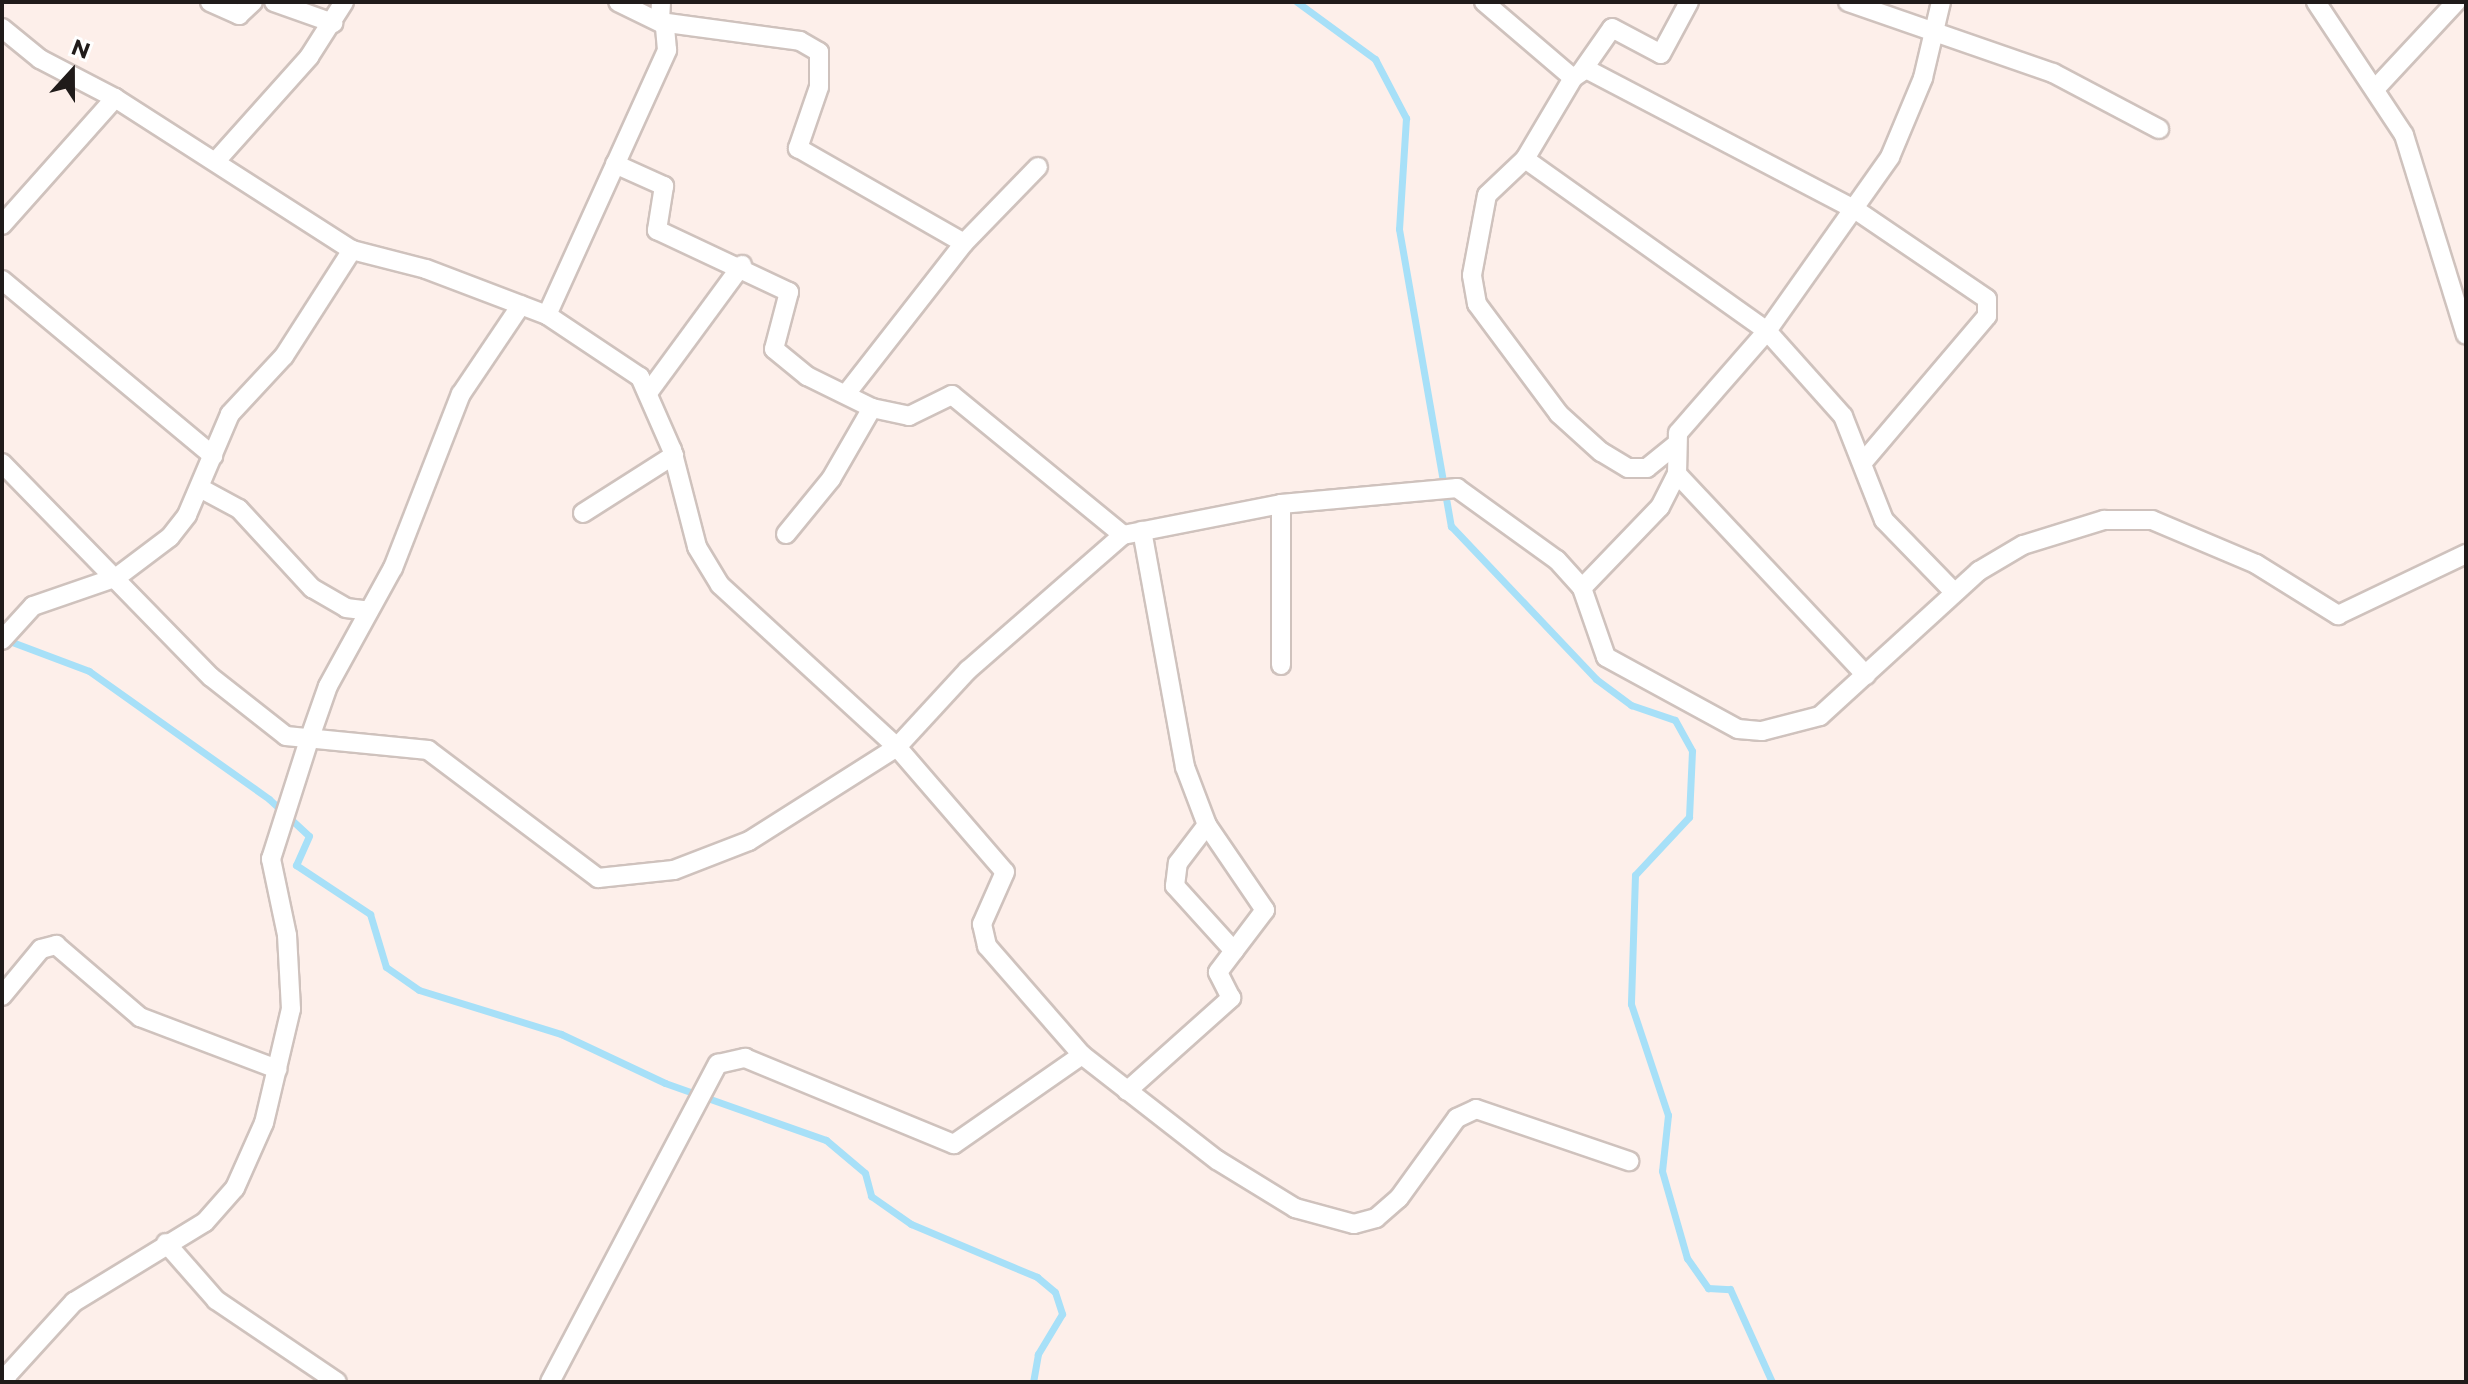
<!DOCTYPE html>
<style>
body{margin:0}
#map{position:relative;width:2468px;height:1384px;overflow:hidden;background:#fdefea;font-family:Montserrat,sans-serif}
div>[style]{position:absolute}
.stream>*{height:7px;margin:-3.5px;padding:0 3.5px;transform-origin:3.5px;border-radius:3.5px;background:#a7e0f8}
.roads{filter:drop-shadow(2px 0 #cfc2bd) drop-shadow(-2px 0 #cfc2bd) drop-shadow(0 2px #cfc2bd) drop-shadow(0 -2px #cfc2bd)}
.street>*{height:18px;margin:-9px;padding:0 9px;transform-origin:9px;border-radius:9px;background:#fff}
.secondary>*{height:26px;margin:-13px;padding:0 13px;transform-origin:13px;border-radius:13px;background:#fff}
span{translate:-50% -50%;white-space:nowrap;text-align:center;line-height:1.15;-webkit-text-stroke:7px #fff;paint-order:stroke}
.frame{position:absolute;inset:0;border:4px solid #201b1a;pointer-events:none}
.north{position:absolute;left:32px;top:32px;width:80px;height:80px;-webkit-text-stroke:6px #fff;paint-order:stroke;rotate:21deg;font-size:22px;font-weight:700;line-height:32px;text-align:center;color:#201b1a}
.north::after{content:'';display:block;margin:auto;width:28px;height:36px;background:#201b1a;clip-path:polygon(50% 0,100% 100%,50% 72%,0 100%)}
</style>
<div id="map">
<div class="stream">
<div style="left:1297px;top:2px;width:97px;rotate:36.2deg"></div>
<div style="left:1375px;top:59px;width:67px;rotate:62.3deg"></div>
<div style="left:1406px;top:118px;width:111px;rotate:93.6deg"></div>
<div style="left:1399px;top:229px;width:302px;rotate:80.1deg"></div>
<div style="left:1451px;top:526px;width:211px;rotate:46.5deg"></div>
<div style="left:1596px;top:679px;width:44px;rotate:36.6deg"></div>
<div style="left:1631px;top:705px;width:46px;rotate:18.8deg"></div>
<div style="left:1675px;top:720px;width:35px;rotate:61deg"></div>
<div style="left:1692px;top:751px;width:66px;rotate:92.6deg"></div>
<div style="left:1689px;top:817px;width:79px;rotate:133deg"></div>
<div style="left:1635px;top:875px;width:129px;rotate:91.8deg"></div>
<div style="left:1631px;top:1004px;width:117px;rotate:71.6deg"></div>
<div style="left:1668px;top:1115px;width:56px;rotate:96.1deg"></div>
<div style="left:1662px;top:1171px;width:91px;rotate:74deg"></div>
<div style="left:1687px;top:1258px;width:37px;rotate:55deg"></div>
<div style="left:1708px;top:1288px;width:22px;rotate:3deg"></div>
<div style="left:1730px;top:1289px;width:102px;rotate:65.7deg"></div>
<div style="left:4px;top:639px;width:91px;rotate:20.6deg"></div>
<div style="left:89px;top:671px;width:221px;rotate:35.4deg"></div>
<div style="left:269px;top:799px;width:54px;rotate:42.8deg"></div>
<div style="left:309px;top:836px;width:32px;rotate:114deg"></div>
<div style="left:296px;top:865px;width:89px;rotate:33.5deg"></div>
<div style="left:370px;top:914px;width:55px;rotate:73.2deg"></div>
<div style="left:386px;top:967px;width:40px;rotate:34.9deg"></div>
<div style="left:419px;top:990px;width:149px;rotate:17.2deg"></div>
<div style="left:561px;top:1034px;width:115px;rotate:25.2deg"></div>
<div style="left:665px;top:1083px;width:171px;rotate:19.5deg"></div>
<div style="left:826px;top:1140px;width:51px;rotate:40.2deg"></div>
<div style="left:865px;top:1173px;width:24px;rotate:75deg"></div>
<div style="left:871px;top:1196px;width:49px;rotate:35deg"></div>
<div style="left:911px;top:1224px;width:137px;rotate:22.8deg"></div>
<div style="left:1037px;top:1277px;width:23px;rotate:40deg"></div>
<div style="left:1055px;top:1292px;width:23px;rotate:72deg"></div>
<div style="left:1062px;top:1314px;width:47px;rotate:121deg"></div>
<div style="left:1038px;top:1354px;width:28px;rotate:100deg"></div>
</div>
<div class="roads">
<div class="street">
<div style="left:210px;top:2px;width:32px;rotate:24deg"></div>
<div style="left:239px;top:15px;width:19px;rotate:-43deg"></div>
<div style="left:274px;top:2px;width:63px;rotate:19.6deg"></div>
<div style="left:661px;top:2px;width:20px;rotate:93deg"></div>
<div style="left:660px;top:22px;width:141px;rotate:7.7deg"></div>
<div style="left:800px;top:41px;width:22px;rotate:30deg"></div>
<div style="left:819px;top:52px;width:35px;rotate:90deg"></div>
<div style="left:819px;top:87px;width:65px;rotate:109deg"></div>
<div style="left:798px;top:148px;width:191px;rotate:29.8deg"></div>
<div style="left:1484px;top:2px;width:117px;rotate:40.5deg"></div>
<div style="left:1848px;top:2px;width:217px;rotate:19.1deg"></div>
<div style="left:2053px;top:73px;width:120px;rotate:27.8deg"></div>
<div style="left:2316px;top:2px;width:159px;rotate:56.5deg"></div>
<div style="left:2404px;top:135px;width:209px;rotate:72.8deg"></div>
<div style="left:2px;top:28px;width:49px;rotate:39.2deg"></div>
<div style="left:40px;top:59px;width:85px;rotate:27.5deg"></div>
<div style="left:115px;top:98px;width:282px;rotate:32.7deg"></div>
<div style="left:352px;top:250px;width:76px;rotate:14.4deg"></div>
<div style="left:426px;top:269px;width:129px;rotate:20.8deg"></div>
<div style="left:547px;top:315px;width:112px;rotate:33.7deg"></div>
<div style="left:640px;top:377px;width:80px;rotate:66.3deg"></div>
<div style="left:672px;top:450px;width:100px;rotate:75.5deg"></div>
<div style="left:697px;top:547px;width:44px;rotate:58.8deg"></div>
<div style="left:720px;top:585px;width:240px;rotate:42.5deg"></div>
<div style="left:897px;top:747px;width:165px;rotate:49.2deg"></div>
<div style="left:1005px;top:872px;width:57px;rotate:113.9deg"></div>
<div style="left:982px;top:924px;width:23px;rotate:77deg"></div>
<div style="left:987px;top:946px;width:145px;rotate:48.9deg"></div>
<div style="left:1082px;top:1055px;width:171px;rotate:37.9deg"></div>
<div style="left:1217px;top:1160px;width:92px;rotate:31.6deg"></div>
<div style="left:1295px;top:1208px;width:61px;rotate:15.2deg"></div>
<div style="left:1354px;top:1224px;width:23px;rotate:-15deg"></div>
<div style="left:1376px;top:1218px;width:30px;rotate:-41deg"></div>
<div style="left:1399px;top:1198px;width:99px;rotate:-54.1deg"></div>
<div style="left:1457px;top:1118px;width:21px;rotate:-25deg"></div>
<div style="left:1476px;top:1109px;width:162px;rotate:18.8deg"></div>
<div style="left:1582px;top:71px;width:52px;rotate:-55.1deg"></div>
<div style="left:1612px;top:28px;width:55px;rotate:28deg"></div>
<div style="left:1661px;top:54px;width:59px;rotate:-61.7deg"></div>
<div style="left:2375px;top:89px;width:119px;rotate:-47deg"></div>
<div style="left:1525px;top:159px;width:297px;rotate:35.4deg"></div>
<div style="left:1767px;top:331px;width:114px;rotate:48.2deg"></div>
<div style="left:1843px;top:416px;width:112px;rotate:68.5deg"></div>
<div style="left:1884px;top:520px;width:100px;rotate:45.8deg"></div>
<div style="left:216px;top:161px;width:140px;rotate:-48.2deg"></div>
<div style="left:309px;top:57px;width:65px;rotate:-57.5deg"></div>
<div style="left:615px;top:164px;width:54px;rotate:24.2deg"></div>
<div style="left:664px;top:186px;width:45px;rotate:99deg"></div>
<div style="left:657px;top:230px;width:146px;rotate:25.2deg"></div>
<div style="left:789px;top:292px;width:59px;rotate:104.7deg"></div>
<div style="left:774px;top:349px;width:43px;rotate:39.3deg"></div>
<div style="left:807px;top:376px;width:72px;rotate:26.2deg"></div>
<div style="left:2px;top:225px;width:170px;rotate:-48.3deg"></div>
<div style="left:2px;top:280px;width:275px;rotate:39.8deg"></div>
<div style="left:547px;top:315px;width:291px;rotate:-65.6deg"></div>
<div style="left:667px;top:50px;width:25px;rotate:-95deg"></div>
<div style="left:665px;top:25px;width:52px;rotate:-153.9deg"></div>
<div style="left:648px;top:393px;width:159px;rotate:-53.7deg"></div>
<div style="left:846px;top:394px;width:192px;rotate:-52deg"></div>
<div style="left:964px;top:243px;width:106px;rotate:-45.8deg"></div>
<div style="left:1674px;top:446px;width:35px;rotate:141deg"></div>
<div style="left:1647px;top:468px;width:19px;rotate:180deg"></div>
<div style="left:1628px;top:468px;width:31px;rotate:-149deg"></div>
<div style="left:1601px;top:452px;width:57px;rotate:-137.9deg"></div>
<div style="left:1559px;top:414px;width:137px;rotate:-126.7deg"></div>
<div style="left:1477px;top:304px;width:29px;rotate:-100deg"></div>
<div style="left:1472px;top:275px;width:81px;rotate:-79.4deg"></div>
<div style="left:1487px;top:195px;width:52px;rotate:-43.5deg"></div>
<div style="left:1525px;top:159px;width:94px;rotate:-59.3deg"></div>
<div style="left:1573px;top:78px;width:16px;rotate:-35deg"></div>
<div style="left:1586px;top:69px;width:305px;rotate:27.6deg"></div>
<div style="left:1856px;top:210px;width:158px;rotate:34.2deg"></div>
<div style="left:1987px;top:299px;width:17px;rotate:90deg"></div>
<div style="left:1987px;top:316px;width:190px;rotate:130.3deg"></div>
<div style="left:2px;top:463px;width:299px;rotate:45.7deg"></div>
<div style="left:211px;top:677px;width:95px;rotate:38.2deg"></div>
<div style="left:286px;top:736px;width:143px;rotate:5.6deg"></div>
<div style="left:428px;top:750px;width:213px;rotate:37deg"></div>
<div style="left:598px;top:878px;width:76px;rotate:-6deg"></div>
<div style="left:674px;top:870px;width:80px;rotate:-21.1deg"></div>
<div style="left:749px;top:841px;width:175px;rotate:-32.4deg"></div>
<div style="left:897px;top:747px;width:105px;rotate:-47.3deg"></div>
<div style="left:968px;top:670px;width:206px;rotate:-41.1deg"></div>
<div style="left:1123px;top:535px;width:161px;rotate:-11.1deg"></div>
<div style="left:1281px;top:504px;width:177px;rotate:-5.2deg"></div>
<div style="left:1457px;top:488px;width:123px;rotate:35.8deg"></div>
<div style="left:1557px;top:560px;width:38px;rotate:48deg"></div>
<div style="left:1582px;top:588px;width:112px;rotate:-46.1deg"></div>
<div style="left:1660px;top:507px;width:37px;rotate:-63deg"></div>
<div style="left:1677px;top:474px;width:41px;rotate:-88.6deg"></div>
<div style="left:1678px;top:433px;width:135px;rotate:-48.9deg"></div>
<div style="left:1767px;top:331px;width:213px;rotate:-54.7deg"></div>
<div style="left:1890px;top:157px;width:86px;rotate:-67.3deg"></div>
<div style="left:1923px;top:78px;width:78px;rotate:-76.7deg"></div>
<div style="left:1677px;top:474px;width:276px;rotate:46.8deg"></div>
<div style="left:200px;top:488px;width:44px;rotate:28.3deg"></div>
<div style="left:239px;top:509px;width:108px;rotate:47.3deg"></div>
<div style="left:312px;top:588px;width:39px;rotate:30deg"></div>
<div style="left:346px;top:608px;width:23px;rotate:7deg"></div>
<div style="left:1281px;top:504px;width:161px;rotate:90deg"></div>
<div style="left:583px;top:513px;width:108px;rotate:-32.5deg"></div>
<div style="left:786px;top:534px;width:71px;rotate:-50.7deg"></div>
<div style="left:831px;top:479px;width:82px;rotate:-60deg"></div>
<div style="left:872px;top:408px;width:38px;rotate:12deg"></div>
<div style="left:909px;top:416px;width:48px;rotate:-26deg"></div>
<div style="left:952px;top:395px;width:221px;rotate:39.3deg"></div>
<div style="left:1582px;top:588px;width:73px;rotate:70.8deg"></div>
<div style="left:1606px;top:657px;width:150px;rotate:28.6deg"></div>
<div style="left:1738px;top:729px;width:24px;rotate:5deg"></div>
<div style="left:1762px;top:731px;width:60px;rotate:-14.5deg"></div>
<div style="left:1820px;top:716px;width:215px;rotate:-42.4deg"></div>
<div style="left:1979px;top:571px;width:51px;rotate:-30.6deg"></div>
<div style="left:2023px;top:545px;width:85px;rotate:-17.2deg"></div>
<div style="left:2104px;top:520px;width:48px"></div>
<div style="left:2152px;top:520px;width:113px;rotate:22.9deg"></div>
<div style="left:2256px;top:564px;width:97px;rotate:31.9deg"></div>
<div style="left:2338px;top:615px;width:142px;rotate:-25.5deg"></div>
<div style="left:2px;top:640px;width:46px;rotate:-47.6deg"></div>
<div style="left:33px;top:606px;width:89px;rotate:-19deg"></div>
<div style="left:117px;top:577px;width:66px;rotate:-37deg"></div>
<div style="left:170px;top:537px;width:28px;rotate:-52deg"></div>
<div style="left:187px;top:515px;width:110px;rotate:-66.9deg"></div>
<div style="left:230px;top:414px;width:79px;rotate:-47deg"></div>
<div style="left:284px;top:356px;width:126px;rotate:-57.3deg"></div>
<div style="left:1207px;top:825px;width:103px;rotate:55.7deg"></div>
<div style="left:1265px;top:910px;width:51px;rotate:127.1deg"></div>
<div style="left:2px;top:996px;width:61px;rotate:-50.3deg"></div>
<div style="left:41px;top:949px;width:16px;rotate:-15deg"></div>
<div style="left:56px;top:945px;width:111px;rotate:40.6deg"></div>
<div style="left:140px;top:1017px;width:147px;rotate:20.8deg"></div>
<div style="left:1127px;top:1091px;width:140px;rotate:-41.8deg"></div>
<div style="left:1231px;top:998px;width:29px;rotate:-117deg"></div>
<div style="left:1218px;top:972px;width:26px;rotate:-53deg"></div>
<div style="left:1234px;top:951px;width:88px;rotate:-132.2deg"></div>
<div style="left:1175px;top:886px;width:23px;rotate:-83deg"></div>
<div style="left:1178px;top:863px;width:48px;rotate:-52.7deg"></div>
<div style="left:1207px;top:825px;width:62px;rotate:-110.8deg"></div>
<div style="left:1185px;top:767px;width:240px;rotate:-100.3deg"></div>
<div style="left:166px;top:1243px;width:76px;rotate:48.7deg"></div>
<div style="left:216px;top:1300px;width:146px;rotate:34.1deg"></div>
<div style="left:2px;top:1381px;width:107px;rotate:-47.7deg"></div>
<div style="left:74px;top:1302px;width:153px;rotate:-31.4deg"></div>
<div style="left:205px;top:1222px;width:45px;rotate:-48.6deg"></div>
<div style="left:235px;top:1188px;width:71px;rotate:-66deg"></div>
<div style="left:264px;top:1123px;width:117px;rotate:-76.7deg"></div>
<div style="left:291px;top:1009px;width:74px;rotate:-93.1deg"></div>
<div style="left:287px;top:935px;width:78px;rotate:-101.9deg"></div>
<div style="left:271px;top:859px;width:122px;rotate:-72.3deg"></div>
<div style="left:308px;top:743px;width:60px;rotate:-70.7deg"></div>
<div style="left:328px;top:686px;width:135px;rotate:-61.2deg"></div>
<div style="left:393px;top:568px;width:187px;rotate:-68.7deg"></div>
<div style="left:461px;top:394px;width:107px;rotate:-56deg"></div>
<div style="left:550px;top:1382px;width:360px;rotate:-62.2deg"></div>
<div style="left:718px;top:1064px;width:28px;rotate:-13deg"></div>
<div style="left:745px;top:1058px;width:226px;rotate:22.4deg"></div>
<div style="left:954px;top:1144px;width:156px;rotate:-34.8deg"></div>
</div>
<div class="secondary">
<div style="left:2px;top:1381px;width:1px;rotate:45deg"></div>
</div>
</div>
<div class="frame"></div>
<div class="north">N</div>
</div>
